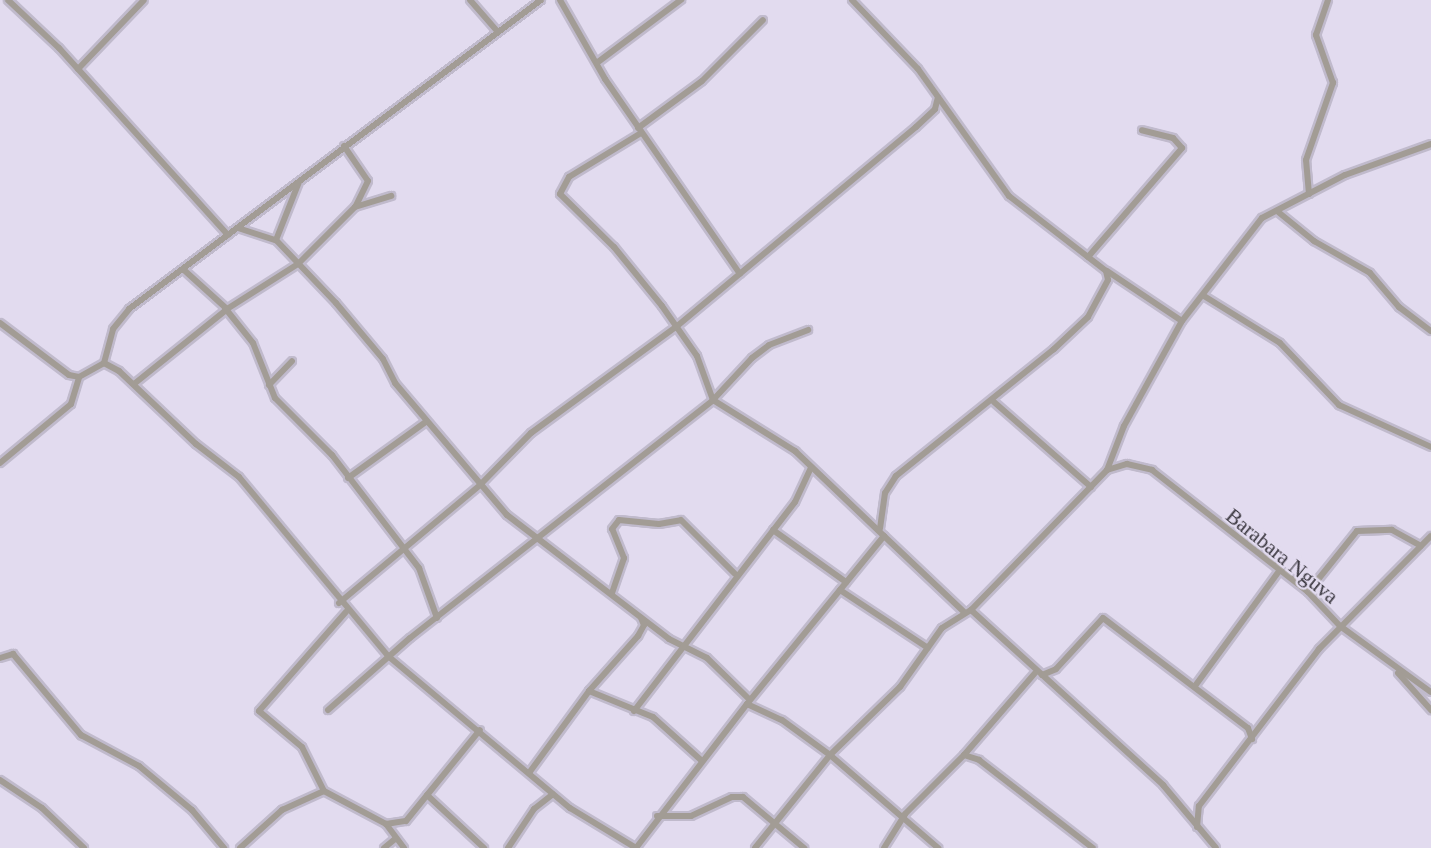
<!DOCTYPE html>
<style>
body{margin:0}
#map{position:relative;width:1431px;height:848px;overflow:hidden;background:#e2dbef;font-family:Georgia,serif}
div>[style]{position:absolute}
.roads{filter:drop-shadow(2px 0 #c0bacc) drop-shadow(-2px 0 #c0bacc) drop-shadow(0 2px #c0bacc) drop-shadow(0 -2px #c0bacc)}
.street>*{height:6px;margin:-3px;padding:0 3px;transform-origin:3px;border-radius:3px;background:#a29c95}
span{translate:-50% -50%;white-space:nowrap;text-align:center;line-height:1.15;-webkit-text-stroke:4.5px #e2dbef;paint-order:stroke}
.street-label{font-size:21px;color:#39363e}
</style>
<div id="map">
<div class="roads">
<div class="street">
<div style="left:8px;top:0;width:70px;rotate:43.3deg"></div>
<div style="left:59px;top:48px;width:252px;rotate:47.9deg"></div>
<div style="left:470px;top:0;width:41px;rotate:48.9deg"></div>
<div style="left:560px;top:0;width:91px;rotate:60.3deg"></div>
<div style="left:605px;top:79px;width:237px;rotate:55.3deg"></div>
<div style="left:852px;top:0;width:95px;rotate:46.3deg"></div>
<div style="left:918px;top:69px;width:156px;rotate:54.4deg"></div>
<div style="left:1009px;top:196px;width:123px;rotate:37.7deg"></div>
<div style="left:1106px;top:271px;width:9px;rotate:77deg"></div>
<div style="left:1108px;top:280px;width:42px;rotate:118.4deg"></div>
<div style="left:1088px;top:317px;width:47px;rotate:136.7deg"></div>
<div style="left:1054px;top:349px;width:203px;rotate:141.2deg"></div>
<div style="left:896px;top:476px;width:20px;rotate:123deg"></div>
<div style="left:885px;top:493px;width:36px;rotate:98deg"></div>
<div style="left:598px;top:62px;width:104px;rotate:-36.8deg"></div>
<div style="left:78px;top:69px;width:95px;rotate:-46.3deg"></div>
<div style="left:638px;top:128px;width:79px;rotate:-36.3deg"></div>
<div style="left:702px;top:81px;width:86px;rotate:-45deg"></div>
<div style="left:641px;top:133px;width:84px;rotate:148.6deg"></div>
<div style="left:569px;top:177px;width:19px;rotate:118deg"></div>
<div style="left:560px;top:194px;width:76px;rotate:44.5deg"></div>
<div style="left:614px;top:247px;width:76px;rotate:50.9deg"></div>
<div style="left:662px;top:306px;width:61px;rotate:55deg"></div>
<div style="left:697px;top:356px;width:47px;rotate:70deg"></div>
<div style="left:713px;top:400px;width:97px;rotate:31.9deg"></div>
<div style="left:795px;top:451px;width:123px;rotate:43.7deg"></div>
<div style="left:884px;top:536px;width:217px;rotate:129.2deg"></div>
<div style="left:344px;top:146px;width:42px;rotate:55.6deg"></div>
<div style="left:368px;top:181px;width:28px;rotate:116deg"></div>
<div style="left:1309px;top:194px;width:34px;rotate:-95deg"></div>
<div style="left:1306px;top:160px;width:82px;rotate:-70.7deg"></div>
<div style="left:1333px;top:83px;width:51px;rotate:-109.5deg"></div>
<div style="left:1316px;top:35px;width:37px;rotate:-71deg"></div>
<div style="left:1277px;top:211px;width:48px;rotate:39deg"></div>
<div style="left:1314px;top:241px;width:64px;rotate:29.7deg"></div>
<div style="left:1370px;top:273px;width:45px;rotate:49.5deg"></div>
<div style="left:1399px;top:307px;width:40px;rotate:37deg"></div>
<div style="left:238px;top:228px;width:40px;rotate:18deg"></div>
<div style="left:276px;top:240px;width:87px;rotate:46.4deg"></div>
<div style="left:336px;top:303px;width:73px;rotate:50deg"></div>
<div style="left:383px;top:359px;width:27px;rotate:63deg"></div>
<div style="left:395px;top:383px;width:173px;rotate:49.7deg"></div>
<div style="left:507px;top:515px;width:204px;rotate:37.4deg"></div>
<div style="left:669px;top:639px;width:42px;rotate:26.6deg"></div>
<div style="left:707px;top:658px;width:57px;rotate:44.3deg"></div>
<div style="left:276px;top:240px;width:62px;rotate:-68.4deg"></div>
<div style="left:1088px;top:257px;width:144px;rotate:-49.2deg"></div>
<div style="left:1182px;top:148px;width:13px;rotate:-132deg"></div>
<div style="left:1173px;top:138px;width:32px;rotate:-166deg"></div>
<div style="left:184px;top:270px;width:58px;rotate:42.2deg"></div>
<div style="left:227px;top:309px;width:84px;rotate:-32.4deg"></div>
<div style="left:298px;top:264px;width:81px;rotate:-45deg"></div>
<div style="left:355px;top:207px;width:38px;rotate:-17deg"></div>
<div style="left:1107px;top:271px;width:90px;rotate:33.7deg"></div>
<div style="left:1204px;top:296px;width:89px;rotate:31.7deg"></div>
<div style="left:1280px;top:343px;width:86px;rotate:46.4deg"></div>
<div style="left:1339px;top:405px;width:101px;rotate:24.5deg"></div>
<div style="left:225px;top:308px;width:45px;rotate:51.3deg"></div>
<div style="left:253px;top:343px;width:59px;rotate:68.2deg"></div>
<div style="left:275px;top:398px;width:81px;rotate:45deg"></div>
<div style="left:332px;top:455px;width:143px;rotate:52.4deg"></div>
<div style="left:419px;top:568px;width:53px;rotate:70.2deg"></div>
<div style="left:0;top:323px;width:86px;rotate:37deg"></div>
<div style="left:69px;top:375px;width:10px;rotate:11deg"></div>
<div style="left:79px;top:377px;width:29px;rotate:-29deg"></div>
<div style="left:104px;top:363px;width:17px;rotate:28deg"></div>
<div style="left:119px;top:371px;width:106px;rotate:43.5deg"></div>
<div style="left:196px;top:444px;width:54px;rotate:37.5deg"></div>
<div style="left:239px;top:477px;width:233px;rotate:50.2deg"></div>
<div style="left:388px;top:656px;width:237px;rotate:39.9deg"></div>
<div style="left:570px;top:808px;width:77px;rotate:31.2deg"></div>
<div style="left:104px;top:363px;width:35px;rotate:-75deg"></div>
<div style="left:113px;top:329px;width:26px;rotate:-51deg"></div>
<div style="left:129px;top:309px;width:515px;rotate:-36.87deg"></div>
<div style="left:134px;top:384px;width:118px;rotate:-38.8deg"></div>
<div style="left:269px;top:385px;width:33px;rotate:-46deg"></div>
<div style="left:994px;top:402px;width:129px;rotate:41.2deg"></div>
<div style="left:0;top:463px;width:92px;rotate:-39.7deg"></div>
<div style="left:71px;top:404px;width:28px;rotate:-73deg"></div>
<div style="left:1107px;top:470px;width:21px;rotate:-17deg"></div>
<div style="left:1127px;top:464px;width:26px;rotate:13deg"></div>
<div style="left:1152px;top:470px;width:198px;rotate:38deg"></div>
<div style="left:1308px;top:592px;width:47px;rotate:46.7deg"></div>
<div style="left:1340px;top:626px;width:112px;rotate:36deg"></div>
<div style="left:348px;top:478px;width:97px;rotate:-35.8deg"></div>
<div style="left:773px;top:530px;width:90px;rotate:35.5deg"></div>
<div style="left:884px;top:536px;width:110px;rotate:43.5deg"></div>
<div style="left:840px;top:590px;width:105px;rotate:33.4deg"></div>
<div style="left:1308px;top:592px;width:78px;rotate:-51.2deg"></div>
<div style="left:1357px;top:531px;width:35px;rotate:-2deg"></div>
<div style="left:1392px;top:530px;width:33px;rotate:29deg"></div>
<div style="left:612px;top:593px;width:37px;rotate:-71deg"></div>
<div style="left:624px;top:558px;width:31px;rotate:-112deg"></div>
<div style="left:612px;top:529px;width:11px;rotate:-52deg"></div>
<div style="left:619px;top:520px;width:40px;rotate:5.7deg"></div>
<div style="left:659px;top:524px;width:22px;rotate:-10deg"></div>
<div style="left:681px;top:520px;width:76px;rotate:45deg"></div>
<div style="left:339px;top:603px;width:184px;rotate:-39.9deg"></div>
<div style="left:480px;top:485px;width:73px;rotate:-45.6deg"></div>
<div style="left:531px;top:433px;width:180px;rotate:-36.2deg"></div>
<div style="left:676px;top:327px;width:312px;rotate:-39.8deg"></div>
<div style="left:916px;top:127px;width:26px;rotate:-43deg"></div>
<div style="left:935px;top:109px;width:12px;rotate:-76deg"></div>
<div style="left:971px;top:610px;width:260px;rotate:42.3deg"></div>
<div style="left:1163px;top:785px;width:82px;rotate:49.9deg"></div>
<div style="left:0;top:658px;width:14px;rotate:-17deg"></div>
<div style="left:13px;top:654px;width:106px;rotate:50deg"></div>
<div style="left:81px;top:735px;width:66px;rotate:28.1deg"></div>
<div style="left:139px;top:766px;width:69px;rotate:39.7deg"></div>
<div style="left:192px;top:810px;width:50px;rotate:49.9deg"></div>
<div style="left:1398px;top:673px;width:50px;rotate:48.3deg"></div>
<div style="left:1042px;top:675px;width:15px;rotate:-23deg"></div>
<div style="left:1056px;top:669px;width:69px;rotate:-47.3deg"></div>
<div style="left:1103px;top:618px;width:182px;rotate:37.2deg"></div>
<div style="left:1248px;top:728px;width:12px;rotate:70deg"></div>
<div style="left:1195px;top:686px;width:144px;rotate:-53.8deg"></div>
<div style="left:589px;top:691px;width:74px;rotate:-48.3deg"></div>
<div style="left:638px;top:636px;width:13px;rotate:-61deg"></div>
<div style="left:644px;top:625px;width:8px;rotate:-113deg"></div>
<div style="left:328px;top:710px;width:109px;rotate:-41.3deg"></div>
<div style="left:410px;top:638px;width:385px;rotate:-38.1deg"></div>
<div style="left:713px;top:400px;width:57px;rotate:-47.1deg"></div>
<div style="left:752px;top:358px;width:21px;rotate:-37deg"></div>
<div style="left:769px;top:345px;width:42px;rotate:-21deg"></div>
<div style="left:634px;top:711px;width:264px;rotate:-52.4deg"></div>
<div style="left:795px;top:502px;width:38px;rotate:-65deg"></div>
<div style="left:964px;top:755px;width:108px;rotate:-49.1deg"></div>
<div style="left:529px;top:773px;width:102px;rotate:-53.8deg"></div>
<div style="left:589px;top:691px;width:69px;rotate:22.1deg"></div>
<div style="left:653px;top:717px;width:64px;rotate:41.9deg"></div>
<div style="left:0;top:780px;width:50px;rotate:33.7deg"></div>
<div style="left:42px;top:808px;width:58px;rotate:43.6deg"></div>
<div style="left:324px;top:791px;width:49px;rotate:-116.6deg"></div>
<div style="left:302px;top:747px;width:56px;rotate:-140.1deg"></div>
<div style="left:259px;top:711px;width:132px;rotate:-48.7deg"></div>
<div style="left:427px;top:795px;width:78px;rotate:42.9deg"></div>
<div style="left:657px;top:816px;width:34px"></div>
<div style="left:691px;top:816px;width:45px;rotate:-24.9deg"></div>
<div style="left:732px;top:797px;width:11px"></div>
<div style="left:743px;top:797px;width:80px;rotate:39.9deg"></div>
<div style="left:386px;top:824px;width:30px;rotate:53deg"></div>
<div style="left:1197px;top:827px;width:21px;rotate:-85deg"></div>
<div style="left:1199px;top:806px;width:198px;rotate:-52.6deg"></div>
<div style="left:1319px;top:649px;width:159px;rotate:-45.3deg"></div>
<div style="left:240px;top:848px;width:57px;rotate:-42.1deg"></div>
<div style="left:282px;top:810px;width:46px;rotate:-24.3deg"></div>
<div style="left:324px;top:791px;width:70px;rotate:28deg"></div>
<div style="left:386px;top:824px;width:20px;rotate:-9deg"></div>
<div style="left:406px;top:821px;width:117px;rotate:-50.9deg"></div>
<div style="left:384px;top:848px;width:14px;rotate:-39deg"></div>
<div style="left:508px;top:848px;width:47px;rotate:-56.3deg"></div>
<div style="left:534px;top:809px;width:24px;rotate:-38deg"></div>
<div style="left:636px;top:848px;width:182px;rotate:-52.4deg"></div>
<div style="left:747px;top:704px;width:38px;rotate:25deg"></div>
<div style="left:782px;top:720px;width:59px;rotate:36.1deg"></div>
<div style="left:830px;top:755px;width:143px;rotate:40.7deg"></div>
<div style="left:755px;top:848px;width:119px;rotate:-51.1deg"></div>
<div style="left:830px;top:755px;width:98px;rotate:-44.2deg"></div>
<div style="left:900px;top:687px;width:72px;rotate:-54.6deg"></div>
<div style="left:942px;top:628px;width:34px;rotate:-32deg"></div>
<div style="left:971px;top:610px;width:195px;rotate:-45.8deg"></div>
<div style="left:1107px;top:470px;width:47px;rotate:-68.9deg"></div>
<div style="left:1124px;top:426px;width:120px;rotate:-61.1deg"></div>
<div style="left:1182px;top:321px;width:130px;rotate:-52.2deg"></div>
<div style="left:1262px;top:218px;width:93px;rotate:-27.4deg"></div>
<div style="left:1345px;top:175px;width:91px;rotate:-19.8deg"></div>
<div style="left:884px;top:848px;width:40px;rotate:-58deg"></div>
<div style="left:905px;top:814px;width:83px;rotate:-45deg"></div>
<div style="left:964px;top:755px;width:16px;rotate:18deg"></div>
<div style="left:979px;top:760px;width:144px;rotate:37.7deg"></div>
</div>
</div>
<div class="street-label">
<span style="left:1282px;top:556px;rotate:39deg">Barabara Nguva</span>
</div>
</div>
